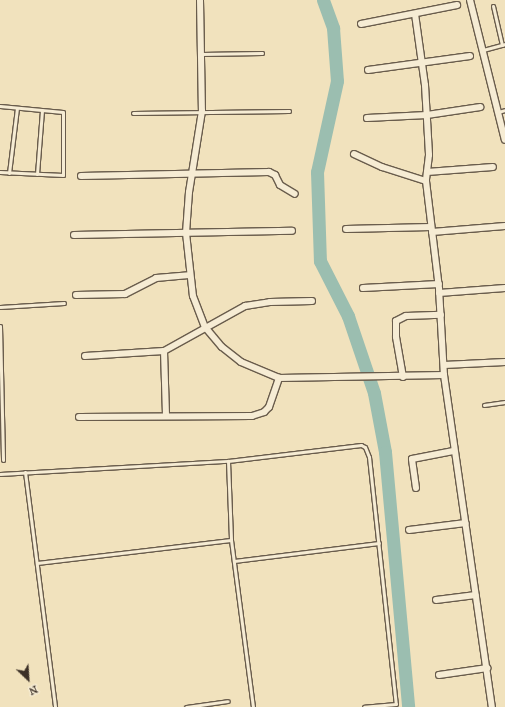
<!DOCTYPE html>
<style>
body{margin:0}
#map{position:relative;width:505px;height:707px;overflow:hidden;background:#f1e2bd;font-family:"IM FELL French Canon",serif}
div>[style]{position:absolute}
.river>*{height:13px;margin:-6.5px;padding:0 6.5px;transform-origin:6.5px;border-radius:6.5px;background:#9bbeb0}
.roads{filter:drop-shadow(1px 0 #695c4c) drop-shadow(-1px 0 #695c4c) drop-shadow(0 1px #695c4c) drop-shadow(0 -1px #695c4c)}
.lane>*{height:3px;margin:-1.5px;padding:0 1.5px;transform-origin:1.5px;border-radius:1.5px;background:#f6ecd4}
.street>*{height:6px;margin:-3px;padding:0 3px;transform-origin:3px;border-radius:3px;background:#f6ecd4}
span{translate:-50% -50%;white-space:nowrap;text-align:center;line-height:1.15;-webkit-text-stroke:3px #f6ecd4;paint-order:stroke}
.north{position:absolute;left:8px;top:659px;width:40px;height:40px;-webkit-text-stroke:3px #f6ecd4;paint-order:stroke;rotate:155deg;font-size:11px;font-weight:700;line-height:16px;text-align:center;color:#3c3027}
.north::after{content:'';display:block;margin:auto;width:14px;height:18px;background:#3c3027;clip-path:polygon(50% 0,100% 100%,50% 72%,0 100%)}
</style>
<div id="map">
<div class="river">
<div style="left:323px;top:0;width:30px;rotate:70deg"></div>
<div style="left:333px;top:28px;width:53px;rotate:85.7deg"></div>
<div style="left:337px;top:81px;width:93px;rotate:102.4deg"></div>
<div style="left:317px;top:172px;width:89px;rotate:88.1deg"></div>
<div style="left:320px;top:261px;width:62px;rotate:63deg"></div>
<div style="left:348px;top:316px;width:81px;rotate:71.3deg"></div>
<div style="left:374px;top:393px;width:60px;rotate:79.4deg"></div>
<div style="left:385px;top:452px;width:256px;rotate:84.8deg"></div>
</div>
<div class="roads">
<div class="lane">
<div style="left:493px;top:6px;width:40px;rotate:77deg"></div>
<div style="left:483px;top:50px;width:23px;rotate:-15deg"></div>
<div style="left:201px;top:54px;width:61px;rotate:-0.9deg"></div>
<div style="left:0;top:106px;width:63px;rotate:5.4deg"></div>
<div style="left:63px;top:112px;width:63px;rotate:90deg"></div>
<div style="left:63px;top:175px;width:63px;rotate:-177.3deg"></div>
<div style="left:498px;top:112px;width:7px;rotate:-16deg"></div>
<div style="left:133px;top:113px;width:156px;rotate:-0.7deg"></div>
<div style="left:9px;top:173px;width:65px;rotate:-83deg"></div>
<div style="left:37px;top:174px;width:64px;rotate:-85.5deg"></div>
<div style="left:0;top:307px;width:64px;rotate:-3.6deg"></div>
<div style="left:0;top:326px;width:134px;rotate:88.7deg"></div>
<div style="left:484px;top:405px;width:21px;rotate:-8deg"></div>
<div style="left:228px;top:461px;width:79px;rotate:87.8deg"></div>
<div style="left:231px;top:540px;width:168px;rotate:82.5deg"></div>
<div style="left:25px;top:472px;width:237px;rotate:82.7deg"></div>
<div style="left:0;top:474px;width:228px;rotate:-3.3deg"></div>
<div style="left:228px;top:461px;width:134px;rotate:-6.9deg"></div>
<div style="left:361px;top:445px;width:4px;rotate:27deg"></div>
<div style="left:365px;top:447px;width:11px;rotate:68deg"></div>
<div style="left:369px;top:457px;width:248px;rotate:83.8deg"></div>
<div style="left:396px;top:704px;width:32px;rotate:175deg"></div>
<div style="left:234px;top:561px;width:146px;rotate:-7.1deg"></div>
<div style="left:37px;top:563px;width:195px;rotate:-6.8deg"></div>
<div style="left:186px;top:707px;width:42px;rotate:-8.1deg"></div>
</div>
<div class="street">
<div style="left:200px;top:0;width:111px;rotate:89deg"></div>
<div style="left:202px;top:111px;width:82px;rotate:99.1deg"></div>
<div style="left:189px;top:192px;width:41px;rotate:94.2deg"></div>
<div style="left:186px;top:233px;width:63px;rotate:83.7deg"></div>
<div style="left:193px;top:296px;width:33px;rotate:69deg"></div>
<div style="left:205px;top:327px;width:26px;rotate:50deg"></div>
<div style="left:222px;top:347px;width:24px;rotate:38deg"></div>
<div style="left:241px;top:362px;width:41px;rotate:22.8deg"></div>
<div style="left:279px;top:378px;width:165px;rotate:-1deg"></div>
<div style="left:470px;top:0;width:144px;rotate:76deg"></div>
<div style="left:415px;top:14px;width:72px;rotate:82deg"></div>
<div style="left:425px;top:85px;width:70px;rotate:86.7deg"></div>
<div style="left:429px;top:155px;width:26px;rotate:97deg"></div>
<div style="left:426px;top:181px;width:109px;rotate:83.1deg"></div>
<div style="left:439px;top:289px;width:86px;rotate:86.7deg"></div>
<div style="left:444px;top:375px;width:335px;rotate:81.8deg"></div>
<div style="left:361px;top:24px;width:98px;rotate:-11.2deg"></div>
<div style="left:368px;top:70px;width:103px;rotate:-7.8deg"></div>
<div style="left:367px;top:118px;width:60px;rotate:-2.9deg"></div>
<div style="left:427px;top:115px;width:54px;rotate:-8.6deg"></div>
<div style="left:354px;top:154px;width:31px;rotate:25deg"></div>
<div style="left:382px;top:167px;width:46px;rotate:17.7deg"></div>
<div style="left:427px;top:172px;width:66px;rotate:-4.3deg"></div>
<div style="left:81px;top:176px;width:188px;rotate:-1.2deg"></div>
<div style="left:269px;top:172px;width:7px;rotate:27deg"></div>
<div style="left:275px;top:175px;width:11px;rotate:63deg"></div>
<div style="left:280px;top:185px;width:17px;rotate:31deg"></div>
<div style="left:346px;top:229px;width:85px;rotate:-1.3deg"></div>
<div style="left:432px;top:232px;width:73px;rotate:-4.7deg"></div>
<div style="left:74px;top:235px;width:218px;rotate:-1.1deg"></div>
<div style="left:363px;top:288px;width:76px;rotate:-3deg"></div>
<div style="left:439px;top:293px;width:66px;rotate:-4.3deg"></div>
<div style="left:76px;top:295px;width:49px;rotate:-1.2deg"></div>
<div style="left:125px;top:294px;width:35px;rotate:-27deg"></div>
<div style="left:156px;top:278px;width:33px;rotate:-5deg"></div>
<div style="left:164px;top:351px;width:65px;rotate:88.2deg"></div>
<div style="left:85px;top:356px;width:79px;rotate:-3.6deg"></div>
<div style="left:164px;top:351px;width:93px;rotate:-29.1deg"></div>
<div style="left:245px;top:306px;width:25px;rotate:-9deg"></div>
<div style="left:270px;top:302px;width:42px;rotate:-1.4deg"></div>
<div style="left:444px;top:365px;width:61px;rotate:-2.8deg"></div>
<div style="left:403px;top:377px;width:41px;rotate:-99.9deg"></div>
<div style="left:396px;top:337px;width:16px;rotate:-90deg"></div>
<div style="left:396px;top:321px;width:11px;rotate:-27deg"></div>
<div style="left:406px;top:316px;width:35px;rotate:-2deg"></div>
<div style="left:79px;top:417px;width:173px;rotate:-0.3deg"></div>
<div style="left:252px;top:416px;width:13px;rotate:-18deg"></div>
<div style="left:264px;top:412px;width:7px;rotate:-45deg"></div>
<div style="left:269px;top:407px;width:31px;rotate:-71deg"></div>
<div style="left:416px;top:488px;width:29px;rotate:-98deg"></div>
<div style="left:412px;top:459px;width:42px;rotate:-11deg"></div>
<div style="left:409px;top:530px;width:57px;rotate:-7deg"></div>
<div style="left:436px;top:600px;width:40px;rotate:-7.1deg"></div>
<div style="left:439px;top:675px;width:49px;rotate:-8.3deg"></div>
</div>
</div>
<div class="north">N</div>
</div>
